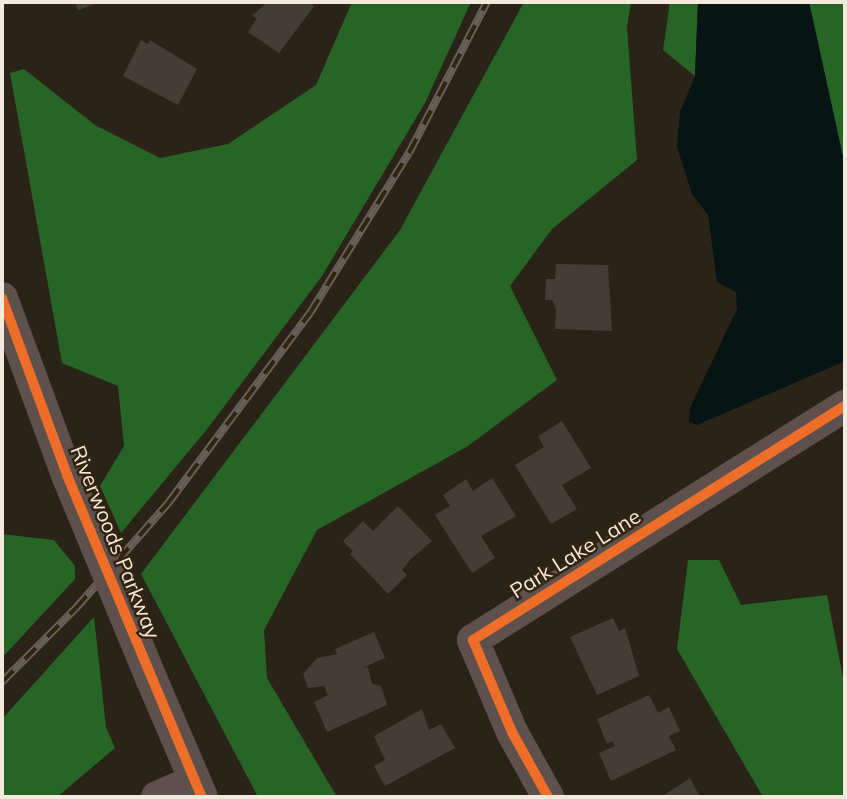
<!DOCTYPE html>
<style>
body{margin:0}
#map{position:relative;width:847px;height:799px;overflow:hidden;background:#292318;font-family:Mulish,sans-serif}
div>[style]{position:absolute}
.forest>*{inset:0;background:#276527}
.water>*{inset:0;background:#061414}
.building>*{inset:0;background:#433e35}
.minor>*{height:32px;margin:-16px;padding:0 16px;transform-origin:16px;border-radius:16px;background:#5d504d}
.rail>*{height:8px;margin-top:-4px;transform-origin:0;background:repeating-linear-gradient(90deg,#312510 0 16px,#685f59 0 32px);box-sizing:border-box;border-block:2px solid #685f59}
.minor-bridge>*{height:32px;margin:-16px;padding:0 16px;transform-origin:16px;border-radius:16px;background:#5d504d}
.cycleway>*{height:10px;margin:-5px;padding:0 5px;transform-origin:5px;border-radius:5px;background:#ee6e29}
span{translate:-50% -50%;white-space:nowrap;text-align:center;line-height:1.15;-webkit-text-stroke:5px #312510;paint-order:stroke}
.street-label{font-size:21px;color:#f3eadd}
.frame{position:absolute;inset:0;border:4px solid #f3eadd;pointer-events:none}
</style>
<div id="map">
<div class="forest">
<div style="clip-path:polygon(352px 2px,471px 2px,425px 103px,322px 276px,208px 428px,121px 533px,100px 486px,124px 446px,118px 386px,62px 363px,10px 73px,24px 69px,95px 125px,160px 158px,228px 144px,316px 85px)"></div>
<div style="clip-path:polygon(524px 2px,631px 2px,627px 27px,637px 160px,552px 229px,510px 286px,557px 380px,468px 446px,317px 530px,264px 630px,267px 678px,337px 797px,258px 797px,141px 574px,400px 230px)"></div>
<div style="clip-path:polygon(670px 2px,698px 2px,695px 76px,663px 50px)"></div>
<div style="clip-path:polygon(809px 2px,845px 2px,845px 166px)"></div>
<div style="clip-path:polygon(2px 534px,54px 540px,75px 566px,75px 579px,2px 658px)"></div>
<div style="clip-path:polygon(688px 560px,719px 560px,741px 605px,827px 595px,845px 688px,845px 797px,763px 797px,677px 649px)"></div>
<div style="clip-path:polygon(94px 617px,106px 727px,115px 748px,57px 797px,2px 797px,2px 719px)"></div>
</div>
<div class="water">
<div style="clip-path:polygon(698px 2px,809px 2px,845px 166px,845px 361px,697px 425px,689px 422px,690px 408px,737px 309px,736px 292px,717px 282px,708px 215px,692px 194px,677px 147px,680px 112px,695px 76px)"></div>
</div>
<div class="building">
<div style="clip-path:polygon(75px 2px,101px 2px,78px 10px)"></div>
<div style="clip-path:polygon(267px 2px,307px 2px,314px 6px,279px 53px,248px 32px,257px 18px,252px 16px)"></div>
<div style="clip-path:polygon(141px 40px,148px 44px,150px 40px,197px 69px,178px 105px,123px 76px)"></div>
<div style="clip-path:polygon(556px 264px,608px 265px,612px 331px,555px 329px,556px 309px,552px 300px,545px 300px,546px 279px,555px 279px)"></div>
<div style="clip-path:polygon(562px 421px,591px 468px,562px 485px,577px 509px,551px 524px,515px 465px,544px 447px,538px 436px)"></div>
<div style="clip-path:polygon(492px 478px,516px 516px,481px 536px,495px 558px,472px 573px,435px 515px,450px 506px,443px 495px,466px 479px,473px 491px)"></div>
<div style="clip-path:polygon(398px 506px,432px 541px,411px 559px,402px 570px,407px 575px,388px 594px,350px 554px,353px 551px,343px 541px,363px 521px,373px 531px)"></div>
<div style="clip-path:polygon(613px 618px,619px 631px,625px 628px,639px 676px,597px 695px,570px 637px)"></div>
<div style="clip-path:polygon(374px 632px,385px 658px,362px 668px,368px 667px,372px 684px,381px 686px,387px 705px,327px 732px,314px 702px,328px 695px,324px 686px,308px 688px,303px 674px,317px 658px,337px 654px,335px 649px)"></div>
<div style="clip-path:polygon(649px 695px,658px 713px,669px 707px,680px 731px,669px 736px,676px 750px,611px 781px,599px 753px,615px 746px,612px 741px,607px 744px,597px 719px)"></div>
<div style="clip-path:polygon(422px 709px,429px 730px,441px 724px,455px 748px,385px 786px,374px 766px,385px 760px,374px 736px)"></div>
<div style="clip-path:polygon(690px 778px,700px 797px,661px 797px)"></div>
</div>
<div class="minor">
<div style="left:2px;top:298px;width:189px;rotate:69.8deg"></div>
<div style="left:151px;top:678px;width:129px;rotate:66.8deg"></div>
<div style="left:157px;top:797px;width:40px;rotate:-23.4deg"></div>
<div style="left:548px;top:797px;width:74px;rotate:-119deg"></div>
<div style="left:512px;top:732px;width:100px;rotate:-113deg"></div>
<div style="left:473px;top:640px;width:439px;rotate:-32.2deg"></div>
</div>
<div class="rail">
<div style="left:2px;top:682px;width:105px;rotate:-45deg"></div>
<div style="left:76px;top:608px;width:141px;rotate:-48.7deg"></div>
<div style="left:169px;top:502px;width:236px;rotate:-53.3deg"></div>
<div style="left:310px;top:313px;width:188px;rotate:-58.3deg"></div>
<div style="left:409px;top:153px;width:170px;rotate:-62.7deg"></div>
</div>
<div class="minor-bridge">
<div style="left:67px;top:475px;width:220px;rotate:67.5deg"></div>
</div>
<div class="cycleway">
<div style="left:2px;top:298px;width:189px;rotate:69.8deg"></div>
<div style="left:67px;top:475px;width:349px;rotate:67.3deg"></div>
<div style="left:548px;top:797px;width:74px;rotate:-119deg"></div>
<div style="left:512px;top:732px;width:100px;rotate:-113deg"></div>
<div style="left:473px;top:640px;width:439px;rotate:-32.2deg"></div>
</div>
<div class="street-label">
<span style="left:116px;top:542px;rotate:68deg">Riverwoods Parkway</span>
<span style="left:575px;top:553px;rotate:-32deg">Park Lake Lane</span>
</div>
<div class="frame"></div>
</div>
